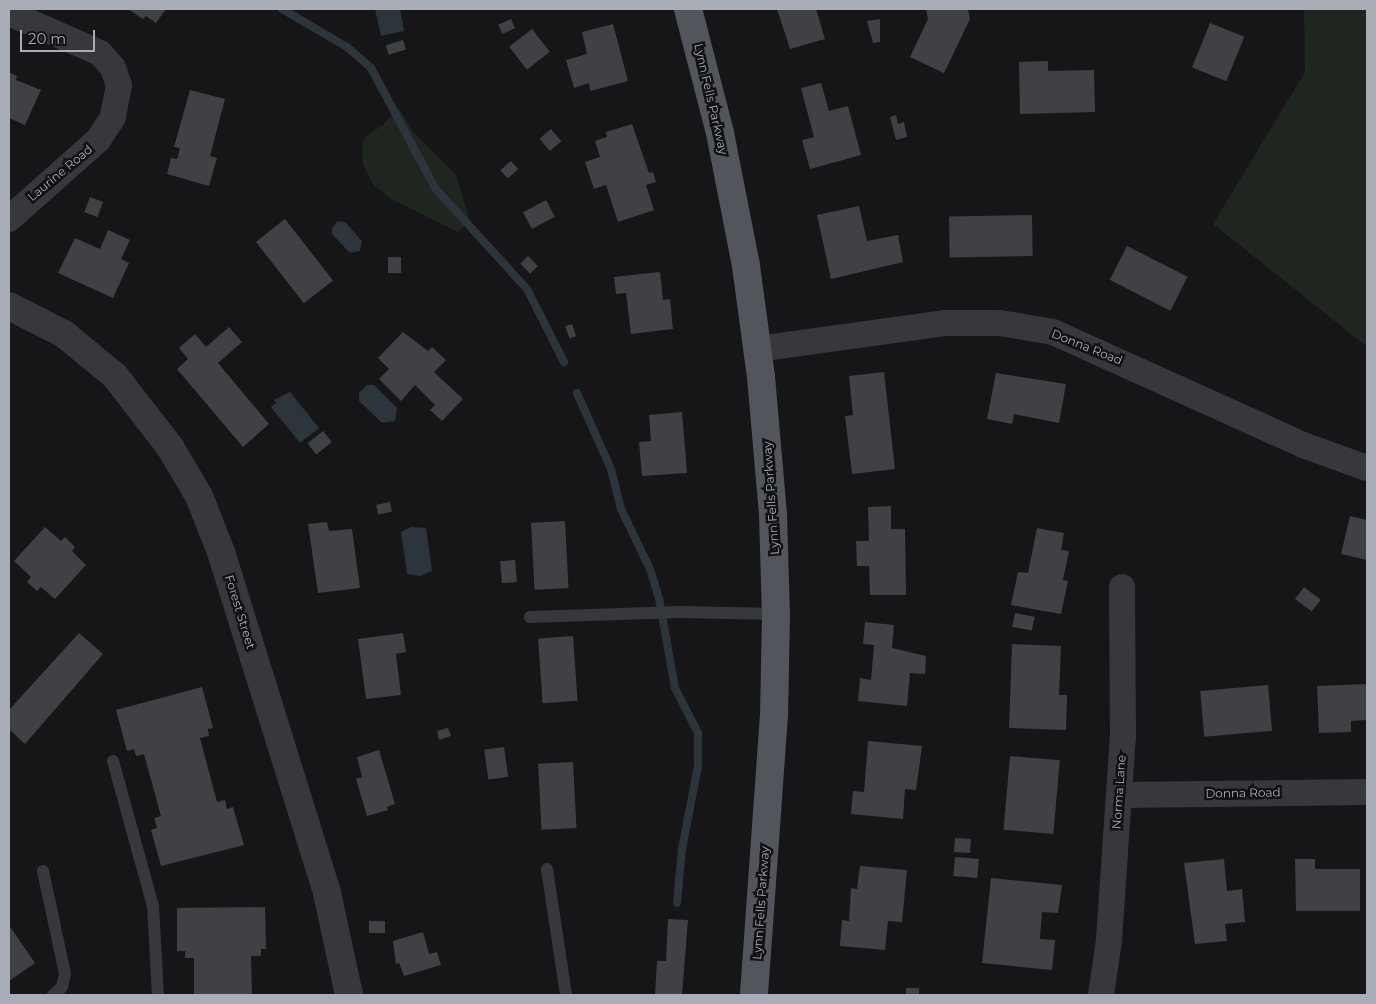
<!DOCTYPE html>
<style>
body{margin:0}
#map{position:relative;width:1376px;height:1004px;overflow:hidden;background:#161618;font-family:Montserrat,sans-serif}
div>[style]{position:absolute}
.green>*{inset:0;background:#1e261f}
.water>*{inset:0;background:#2c353c}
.stream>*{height:8px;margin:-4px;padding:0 4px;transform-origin:4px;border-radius:4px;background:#2c353c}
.building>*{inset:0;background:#404145;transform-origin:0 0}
.service>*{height:12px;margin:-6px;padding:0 6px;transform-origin:6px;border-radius:6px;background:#37383d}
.minor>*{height:26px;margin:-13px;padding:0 13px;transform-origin:13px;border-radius:13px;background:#37383d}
.tertiary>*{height:28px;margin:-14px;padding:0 14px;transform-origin:14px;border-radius:14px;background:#37383d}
.primary>*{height:28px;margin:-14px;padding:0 14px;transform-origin:14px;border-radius:14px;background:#53555c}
span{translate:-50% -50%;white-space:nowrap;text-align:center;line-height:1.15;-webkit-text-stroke:5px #111113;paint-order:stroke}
.street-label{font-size:12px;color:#a8adb8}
.frame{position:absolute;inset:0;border:10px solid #a8adb8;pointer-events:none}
.scale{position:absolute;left:20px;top:30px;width:75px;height:22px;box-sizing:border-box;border:2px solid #a8adb8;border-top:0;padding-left:6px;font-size:15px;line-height:18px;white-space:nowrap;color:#a8adb8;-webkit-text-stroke:4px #111113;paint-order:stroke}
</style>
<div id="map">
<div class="green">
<div style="clip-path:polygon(1304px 9px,1367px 9px,1367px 347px,1213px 224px,1305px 72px)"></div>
<div style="clip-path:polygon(399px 108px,413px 132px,456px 175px,470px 221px,458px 232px,391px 199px,373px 184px,363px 165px,362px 144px,365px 137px,383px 125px)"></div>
</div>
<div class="water">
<div style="clip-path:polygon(375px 9px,400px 9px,404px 31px,381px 36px)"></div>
<div style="clip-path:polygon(338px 221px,345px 222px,362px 241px,360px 251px,350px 253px,332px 234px,332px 228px)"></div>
<div style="clip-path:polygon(367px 385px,374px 385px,397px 408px,395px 421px,382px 423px,359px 401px,359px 393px)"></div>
<div style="clip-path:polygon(290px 392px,319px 428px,300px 443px,271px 407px,276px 403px,274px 400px)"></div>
<div style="clip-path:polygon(411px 527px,426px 528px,432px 571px,420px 576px,407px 574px,401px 532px)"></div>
</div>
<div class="stream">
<div style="left:282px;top:9px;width:75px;rotate:30.3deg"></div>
<div style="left:347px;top:47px;width:32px;rotate:41deg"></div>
<div style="left:371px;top:68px;width:136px;rotate:61.9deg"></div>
<div style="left:435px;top:188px;width:137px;rotate:47.7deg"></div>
<div style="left:527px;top:289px;width:82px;rotate:63.1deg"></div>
<div style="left:577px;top:393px;width:83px;rotate:65.9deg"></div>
<div style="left:611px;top:469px;width:41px;rotate:76deg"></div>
<div style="left:621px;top:509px;width:67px;rotate:64.2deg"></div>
<div style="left:650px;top:569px;width:30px;rotate:73deg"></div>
<div style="left:659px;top:598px;width:91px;rotate:79.9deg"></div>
<div style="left:675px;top:688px;width:51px;rotate:62.9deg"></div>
<div style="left:698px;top:733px;width:33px;rotate:90deg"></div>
<div style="left:698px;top:766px;width:85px;rotate:100.9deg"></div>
<div style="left:682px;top:849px;width:54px;rotate:95.3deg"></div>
</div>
<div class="building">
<div style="clip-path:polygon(128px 9px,166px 9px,156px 23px,146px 16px,143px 19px)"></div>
<div style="clip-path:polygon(777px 9px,816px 9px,825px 39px,790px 49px)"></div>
<div style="clip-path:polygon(926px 9px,968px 9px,970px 19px,944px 73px,910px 57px,928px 19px)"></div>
<div style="left:511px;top:19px;width:10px;height:14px;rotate:66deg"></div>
<div style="clip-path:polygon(880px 19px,880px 42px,873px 43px,867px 21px)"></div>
<div style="left:1210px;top:23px;width:37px;height:48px;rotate:22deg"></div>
<div style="clip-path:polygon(613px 24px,628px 81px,590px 91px,589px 83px,574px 88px,566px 60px,587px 54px,582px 32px)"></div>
<div style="left:532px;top:29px;width:29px;height:29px;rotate:52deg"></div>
<div style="left:403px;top:40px;width:10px;height:18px;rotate:73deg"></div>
<div style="clip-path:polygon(1048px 61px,1048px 71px,1094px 70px,1095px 112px,1020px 114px,1019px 62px)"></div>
<div style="clip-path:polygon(9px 72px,17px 76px,16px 80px,41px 90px,25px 125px,9px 118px)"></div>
<div style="clip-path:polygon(821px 83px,829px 111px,848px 106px,861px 155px,810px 169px,802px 140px,814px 137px,801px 88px)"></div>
<div style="clip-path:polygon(190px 90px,225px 99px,210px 156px,217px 158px,209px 186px,167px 174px,171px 158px,177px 159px,180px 148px,174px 147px)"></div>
<div style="clip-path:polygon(896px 115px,898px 124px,904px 122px,907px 137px,896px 140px,890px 117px)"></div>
<div style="clip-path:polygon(632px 124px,649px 173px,653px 172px,656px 182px,646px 185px,654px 210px,618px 222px,606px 185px,594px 189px,585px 162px,600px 157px,595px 141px,607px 137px,606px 132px)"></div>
<div style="left:551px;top:129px;width:16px;height:15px;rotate:50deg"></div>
<div style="left:511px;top:161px;width:11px;height:14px;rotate:49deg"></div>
<div style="left:90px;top:197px;width:14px;height:16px;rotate:21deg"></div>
<div style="left:546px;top:200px;width:19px;height:26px;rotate:62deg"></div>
<div style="clip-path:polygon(859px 206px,867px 241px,898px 235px,903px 262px,831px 279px,817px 215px)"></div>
<div style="left:1032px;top:215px;width:41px;height:83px;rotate:89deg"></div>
<div style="left:285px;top:219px;width:78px;height:37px;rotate:52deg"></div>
<div style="clip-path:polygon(108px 230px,130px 240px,121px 259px,129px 263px,113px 298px,58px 273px,75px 238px,100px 249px)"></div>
<div style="left:1127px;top:246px;width:68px;height:38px;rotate:27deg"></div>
<div style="left:528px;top:256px;width:14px;height:11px;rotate:45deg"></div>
<div style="left:388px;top:257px;width:13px;height:16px"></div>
<div style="clip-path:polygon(660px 272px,663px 300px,670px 299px,673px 329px,631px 334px,626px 293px,616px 294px,614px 277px)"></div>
<div style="left:572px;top:324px;width:13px;height:7px;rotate:72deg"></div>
<div style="clip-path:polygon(229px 327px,242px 342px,218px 363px,269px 424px,243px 447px,177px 369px,188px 359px,179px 348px,195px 334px,206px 347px)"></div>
<div style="clip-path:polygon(403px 332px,428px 351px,432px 347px,446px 360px,434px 372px,463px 399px,442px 421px,430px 410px,435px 405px,415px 385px,401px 401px,379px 379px,389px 369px,378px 358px)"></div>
<div style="clip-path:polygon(884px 372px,895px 469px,852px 474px,845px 416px,853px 415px,849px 376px)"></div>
<div style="clip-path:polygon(996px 373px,1066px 384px,1059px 423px,1014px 414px,1012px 424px,987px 419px)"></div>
<div style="clip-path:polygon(682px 412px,687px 473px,642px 476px,639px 442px,651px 441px,649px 415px)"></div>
<div style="left:323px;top:431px;width:14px;height:20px;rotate:51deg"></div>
<div style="left:390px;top:502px;width:10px;height:14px;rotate:79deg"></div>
<div style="clip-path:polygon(891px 506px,891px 529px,905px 529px,906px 595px,870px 595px,869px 566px,857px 566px,856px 541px,869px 541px,868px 507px)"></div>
<div style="clip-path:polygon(1350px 516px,1367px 520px,1367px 560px,1341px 554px)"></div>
<div style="left:565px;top:521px;width:67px;height:34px;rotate:87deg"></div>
<div style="clip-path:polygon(327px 522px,329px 531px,352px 529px,360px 588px,318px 593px,308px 524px)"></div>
<div style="clip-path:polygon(45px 527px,61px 541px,65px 537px,75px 547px,72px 551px,86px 565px,55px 599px,41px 587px,37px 591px,27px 582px,31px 577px,14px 561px)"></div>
<div style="clip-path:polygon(1037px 528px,1064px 533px,1061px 550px,1069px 551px,1063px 580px,1068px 581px,1061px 614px,1011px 605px,1018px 572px,1028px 573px)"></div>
<div style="left:515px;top:560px;width:22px;height:15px;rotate:85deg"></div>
<div style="left:1304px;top:587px;width:21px;height:15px;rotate:37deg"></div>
<div style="left:1015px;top:613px;width:20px;height:14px;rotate:11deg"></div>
<div style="clip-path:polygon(865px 622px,894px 625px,892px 648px,926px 656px,925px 674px,910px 673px,907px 706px,858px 701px,860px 678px,871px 680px,874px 645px,863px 644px)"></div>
<div style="clip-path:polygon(79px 633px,103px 654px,25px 744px,9px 729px,9px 710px)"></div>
<div style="clip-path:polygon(403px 633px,406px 652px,396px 654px,401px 695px,366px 699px,358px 639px)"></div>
<div style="left:573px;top:636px;width:65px;height:35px;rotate:86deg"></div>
<div style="clip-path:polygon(1012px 644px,1061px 646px,1059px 695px,1067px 695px,1066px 730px,1009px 728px)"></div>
<div style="clip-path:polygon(1367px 684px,1367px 720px,1351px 721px,1351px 732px,1319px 733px,1317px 686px)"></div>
<div style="left:1268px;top:685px;width:46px;height:68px;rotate:85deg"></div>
<div style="clip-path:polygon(202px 687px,213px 728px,208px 729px,209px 736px,200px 738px,217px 802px,225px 800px,227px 809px,233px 807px,244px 845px,161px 866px,151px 830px,157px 828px,154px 818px,161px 816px,144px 754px,136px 756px,134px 749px,127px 751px,116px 710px)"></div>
<div style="clip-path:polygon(448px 728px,451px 736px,439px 740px,437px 731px)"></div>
<div style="clip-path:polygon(868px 741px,922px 746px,916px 790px,905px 789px,903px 819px,851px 814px,853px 791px,864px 792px)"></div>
<div style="left:504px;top:747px;width:30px;height:20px;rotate:82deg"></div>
<div style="clip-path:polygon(379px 750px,395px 804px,387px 807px,388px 810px,367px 816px,356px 779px,362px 777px,357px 757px)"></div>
<div style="left:1010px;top:756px;width:50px;height:74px;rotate:5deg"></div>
<div style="left:573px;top:762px;width:66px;height:35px;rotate:87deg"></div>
<div style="left:955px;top:838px;width:16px;height:14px;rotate:4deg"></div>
<div style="left:955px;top:857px;width:24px;height:19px;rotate:5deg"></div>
<div style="clip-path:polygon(1224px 859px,1227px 891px,1242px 889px,1245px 922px,1225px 924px,1227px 941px,1195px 944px,1184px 863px)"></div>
<div style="clip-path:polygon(1295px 859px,1315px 859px,1315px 869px,1360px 869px,1360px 911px,1296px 911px)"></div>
<div style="clip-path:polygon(860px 866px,907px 870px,902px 922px,888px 921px,885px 950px,840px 946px,842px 920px,849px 921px,851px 888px,857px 889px)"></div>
<div style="clip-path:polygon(991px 878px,1062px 885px,1058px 913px,1042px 912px,1040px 939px,1055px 940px,1052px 970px,982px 963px)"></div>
<div style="clip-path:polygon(265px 907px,266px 949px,261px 949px,261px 956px,251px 956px,252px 995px,194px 995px,194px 958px,185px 958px,185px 951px,177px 951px,177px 908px)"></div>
<div style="clip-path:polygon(668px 919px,688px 920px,682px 995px,655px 995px,657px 961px,666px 961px)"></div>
<div style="left:369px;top:921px;width:16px;height:12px"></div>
<div style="clip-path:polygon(9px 925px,35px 963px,9px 981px)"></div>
<div style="clip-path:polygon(423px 932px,429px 954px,437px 952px,441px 965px,404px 976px,399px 963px,396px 964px,393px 941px)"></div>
<div style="left:906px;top:988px;width:13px;height:7px"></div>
</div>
<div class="service">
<div style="left:530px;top:617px;width:150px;rotate:-1.9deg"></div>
<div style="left:680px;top:612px;width:96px;rotate:1.2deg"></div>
<div style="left:113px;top:761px;width:150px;rotate:74.6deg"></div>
<div style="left:153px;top:906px;width:89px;rotate:86.8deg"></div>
<div style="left:547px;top:869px;width:127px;rotate:81.4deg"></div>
<div style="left:43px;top:871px;width:105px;rotate:77.9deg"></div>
<div style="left:65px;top:974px;width:13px;rotate:103deg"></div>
<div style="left:62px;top:987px;width:12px;rotate:138deg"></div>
</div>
<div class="minor">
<div style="left:9px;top:13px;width:99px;rotate:23.7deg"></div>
<div style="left:100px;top:53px;width:20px;rotate:49deg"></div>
<div style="left:113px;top:68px;width:18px;rotate:71deg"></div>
<div style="left:119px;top:85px;width:33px;rotate:101deg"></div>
<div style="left:113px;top:117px;width:27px;rotate:123deg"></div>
<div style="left:98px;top:140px;width:119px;rotate:138.4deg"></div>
<div style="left:757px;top:349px;width:189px;rotate:-7.9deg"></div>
<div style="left:944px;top:323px;width:56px"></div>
<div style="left:1000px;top:323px;width:54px;rotate:9.6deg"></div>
<div style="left:1053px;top:332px;width:274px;rotate:24.3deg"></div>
<div style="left:1303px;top:445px;width:68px;rotate:19.8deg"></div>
<div style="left:1119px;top:795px;width:248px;rotate:-0.7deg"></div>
<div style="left:1101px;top:995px;width:56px;rotate:-81.7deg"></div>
<div style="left:1109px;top:940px;width:204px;rotate:-86.1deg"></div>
<div style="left:1123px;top:736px;width:149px;rotate:-90.4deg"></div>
</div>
<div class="tertiary">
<div style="left:9px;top:306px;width:62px;rotate:27deg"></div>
<div style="left:64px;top:334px;width:66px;rotate:39.5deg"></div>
<div style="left:115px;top:376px;width:90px;rotate:52.2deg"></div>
<div style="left:170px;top:447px;width:57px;rotate:59.4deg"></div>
<div style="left:199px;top:496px;width:60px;rotate:68.6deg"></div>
<div style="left:221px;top:552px;width:357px;rotate:72.7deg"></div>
<div style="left:327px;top:893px;width:104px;rotate:77.8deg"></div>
</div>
<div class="primary">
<div style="left:688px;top:9px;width:128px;rotate:75.5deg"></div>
<div style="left:720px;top:133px;width:136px;rotate:78.9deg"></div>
<div style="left:746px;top:266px;width:112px;rotate:82.3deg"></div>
<div style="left:761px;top:377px;width:139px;rotate:85deg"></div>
<div style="left:773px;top:515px;width:99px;rotate:88.3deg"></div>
<div style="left:776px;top:614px;width:101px;rotate:91.1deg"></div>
<div style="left:774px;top:715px;width:281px;rotate:94.1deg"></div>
</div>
<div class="street-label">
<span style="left:711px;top:99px;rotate:77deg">Lynn Fells Parkway</span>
<span style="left:60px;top:173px;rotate:-40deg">Laurine Road</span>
<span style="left:1087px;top:347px;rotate:22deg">Donna Road</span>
<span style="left:771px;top:498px;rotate:-94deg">Lynn Fells Parkway</span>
<span style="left:240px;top:612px;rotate:73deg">Forest Street</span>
<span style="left:1119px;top:792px;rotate:-86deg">Norma Lane</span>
<span style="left:1243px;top:793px;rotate:-1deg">Donna Road</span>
<span style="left:761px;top:903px;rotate:-86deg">Lynn Fells Parkway</span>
</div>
<div class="frame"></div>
<div class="scale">20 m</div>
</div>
